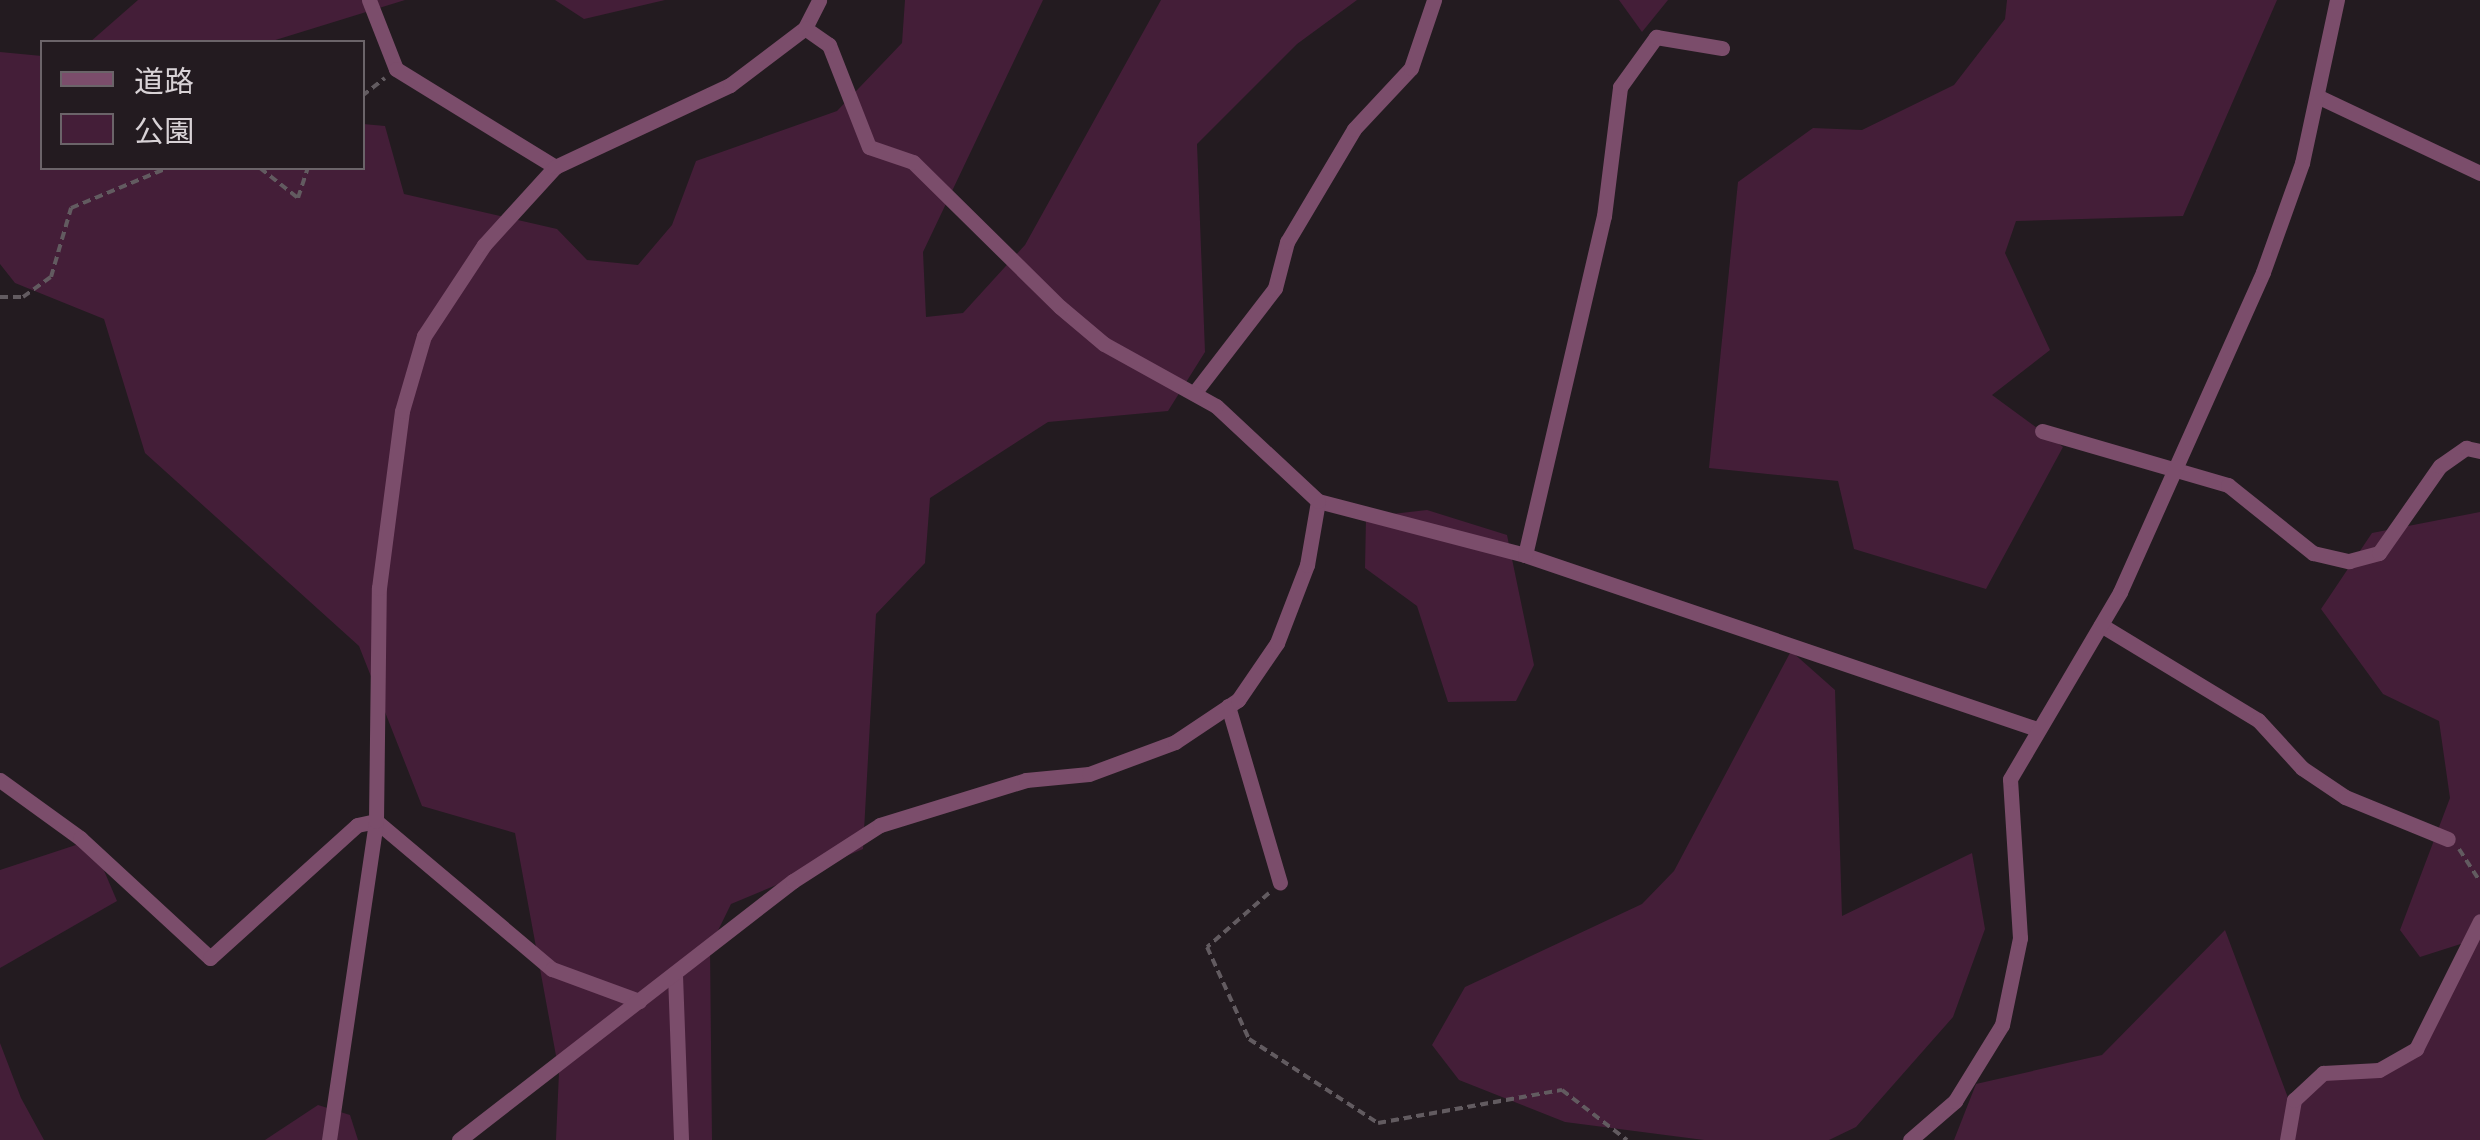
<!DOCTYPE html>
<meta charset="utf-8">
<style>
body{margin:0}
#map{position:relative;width:2480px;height:1140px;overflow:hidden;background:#231b20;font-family:"Work Sans","Noto Sans JP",sans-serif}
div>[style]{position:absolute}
.green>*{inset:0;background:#441e38}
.path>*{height:4px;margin-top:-2px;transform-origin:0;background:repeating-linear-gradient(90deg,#625b60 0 8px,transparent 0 13px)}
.minor>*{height:15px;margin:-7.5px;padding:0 7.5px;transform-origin:7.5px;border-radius:7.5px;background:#7b4d6b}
span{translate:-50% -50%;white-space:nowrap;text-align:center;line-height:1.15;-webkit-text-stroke:8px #231b20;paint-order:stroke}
.legend{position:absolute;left:40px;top:40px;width:325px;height:130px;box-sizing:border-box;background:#231b20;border:2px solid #6b6469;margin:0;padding:12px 18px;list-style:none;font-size:30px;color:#d8d2d6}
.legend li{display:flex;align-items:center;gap:20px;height:50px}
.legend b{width:50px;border:2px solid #6b6469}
</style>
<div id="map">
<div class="green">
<div style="clip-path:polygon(138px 0,405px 0,269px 42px,90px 42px)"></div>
<div style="clip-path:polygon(555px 0,665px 0,584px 19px)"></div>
<div style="clip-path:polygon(905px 0,1043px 0,923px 252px,926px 317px,963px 313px,1025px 245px,1161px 0,1357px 0,1297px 44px,1197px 144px,1205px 352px,1168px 411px,1048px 422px,930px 498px,925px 563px,876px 614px,863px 849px,731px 904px,710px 947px,712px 1140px,556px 1140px,559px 1072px,515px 833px,422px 806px,359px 646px,145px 453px,104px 319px,15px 283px,0 264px,0 52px,42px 56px,42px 168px,362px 168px,363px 124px,385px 126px,404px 194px,557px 229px,587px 260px,638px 265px,672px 225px,696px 161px,837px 111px,902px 43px)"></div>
<div style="clip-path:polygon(1619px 0,1668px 0,1642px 32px)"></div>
<div style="clip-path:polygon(2007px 0,2277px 0,2183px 216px,2016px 221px,2005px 253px,2050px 350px,1992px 395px,2063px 447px,1986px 589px,1854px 549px,1838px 481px,1709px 468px,1738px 182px,1813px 128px,1862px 130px,1954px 85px,2005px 19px)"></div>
<div style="clip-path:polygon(1427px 510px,1507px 535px,1534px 665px,1516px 701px,1448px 702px,1417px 606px,1365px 568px,1366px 517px)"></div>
<div style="clip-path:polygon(2480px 512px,2480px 1140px,1954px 1140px,1976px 1084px,2102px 1055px,2225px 930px,2293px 1111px,2325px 1076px,2417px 1053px,2470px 941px,2420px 957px,2400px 930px,2450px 798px,2439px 721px,2383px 694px,2321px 609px,2372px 533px)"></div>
<div style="clip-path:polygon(1791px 651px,1835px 690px,1842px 916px,1972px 853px,1985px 929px,1953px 1017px,1856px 1127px,1829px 1140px,1704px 1140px,1565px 1122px,1459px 1080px,1432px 1045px,1465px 987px,1642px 904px,1674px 871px)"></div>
<div style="clip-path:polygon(91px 840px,117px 901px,0 968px,0 870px)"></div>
<div style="clip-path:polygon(0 1043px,21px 1098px,44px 1140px,0 1140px)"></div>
<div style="clip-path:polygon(318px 1105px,350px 1115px,358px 1140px,265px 1140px)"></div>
</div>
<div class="path">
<div style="left:362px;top:96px;width:29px;rotate:-38deg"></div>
<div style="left:260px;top:168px;width:48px;rotate:38.3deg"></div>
<div style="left:298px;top:198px;width:32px;rotate:-72deg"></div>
<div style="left:0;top:297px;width:23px"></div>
<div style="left:23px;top:297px;width:34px;rotate:-36deg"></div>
<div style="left:51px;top:277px;width:72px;rotate:-73.8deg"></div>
<div style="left:71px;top:208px;width:104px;rotate:-22.6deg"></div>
<div style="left:2459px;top:849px;width:38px;rotate:57deg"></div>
<div style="left:1269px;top:893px;width:82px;rotate:138.9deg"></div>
<div style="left:1207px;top:947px;width:101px;rotate:65.5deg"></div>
<div style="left:1249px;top:1039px;width:154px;rotate:33.1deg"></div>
<div style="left:1378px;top:1123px;width:187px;rotate:-10.2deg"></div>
<div style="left:1562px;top:1090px;width:82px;rotate:37.6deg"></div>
</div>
<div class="minor">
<div style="left:369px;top:0;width:74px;rotate:68.6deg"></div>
<div style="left:396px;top:69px;width:187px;rotate:31.6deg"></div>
<div style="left:2319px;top:97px;width:178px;rotate:25.3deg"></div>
<div style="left:1195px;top:392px;width:131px;rotate:-52.4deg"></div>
<div style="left:1275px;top:288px;width:48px;rotate:-75.4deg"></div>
<div style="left:1287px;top:242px;width:131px;rotate:-59.3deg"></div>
<div style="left:1354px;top:129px;width:83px;rotate:-46.9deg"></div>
<div style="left:1411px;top:68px;width:72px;rotate:-71.3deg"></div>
<div style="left:2042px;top:431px;width:194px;rotate:16.2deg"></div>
<div style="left:2228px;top:485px;width:109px;rotate:38.7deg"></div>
<div style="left:2313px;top:553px;width:37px;rotate:13deg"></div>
<div style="left:2349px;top:561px;width:31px;rotate:-15deg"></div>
<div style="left:2379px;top:553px;width:106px;rotate:-55deg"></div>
<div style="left:2440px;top:466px;width:32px;rotate:-35deg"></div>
<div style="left:2466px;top:448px;width:14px;rotate:12deg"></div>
<div style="left:1318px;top:501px;width:214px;rotate:14.6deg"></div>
<div style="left:1525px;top:555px;width:538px;rotate:18.77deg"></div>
<div style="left:1525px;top:555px;width:348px;rotate:-76.9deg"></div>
<div style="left:1604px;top:216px;width:130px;rotate:-82.9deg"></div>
<div style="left:1620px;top:87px;width:62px;rotate:-54.2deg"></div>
<div style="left:1656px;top:37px;width:67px;rotate:9.5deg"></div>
<div style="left:2101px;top:625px;width:184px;rotate:31.2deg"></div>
<div style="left:2258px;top:720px;width:65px;rotate:47.5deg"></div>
<div style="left:2302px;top:768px;width:52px;rotate:34deg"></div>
<div style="left:2345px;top:797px;width:111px;rotate:22.2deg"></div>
<div style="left:1228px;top:706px;width:184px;rotate:73.6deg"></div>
<div style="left:0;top:780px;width:99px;rotate:35.9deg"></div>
<div style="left:80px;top:838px;width:177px;rotate:42.7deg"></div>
<div style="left:210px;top:958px;width:198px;rotate:-42.1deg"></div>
<div style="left:357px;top:825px;width:19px;rotate:-12deg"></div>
<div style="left:376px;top:821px;width:230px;rotate:40.1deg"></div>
<div style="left:552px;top:969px;width:93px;rotate:20.2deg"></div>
<div style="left:675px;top:975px;width:165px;rotate:87.9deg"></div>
<div style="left:329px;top:1140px;width:322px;rotate:-81.6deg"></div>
<div style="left:376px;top:821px;width:233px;rotate:-89.3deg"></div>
<div style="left:379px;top:588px;width:178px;rotate:-82.6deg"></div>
<div style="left:402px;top:411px;width:78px;rotate:-73.7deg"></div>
<div style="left:424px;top:336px;width:109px;rotate:-56.6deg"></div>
<div style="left:484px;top:245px;width:105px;rotate:-47.7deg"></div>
<div style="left:555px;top:167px;width:193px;rotate:-25.1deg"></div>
<div style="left:730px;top:85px;width:94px;rotate:-37.2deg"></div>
<div style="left:805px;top:28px;width:31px;rotate:-63deg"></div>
<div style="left:459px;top:1140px;width:423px;rotate:-37.8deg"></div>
<div style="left:793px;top:881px;width:103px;rotate:-32.8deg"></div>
<div style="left:880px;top:825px;width:153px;rotate:-17.1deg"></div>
<div style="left:1026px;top:780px;width:63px;rotate:-5.4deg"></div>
<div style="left:1089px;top:774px;width:92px;rotate:-20.4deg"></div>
<div style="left:1175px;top:742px;width:76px;rotate:-33.7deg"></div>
<div style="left:1238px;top:700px;width:69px;rotate:-55.6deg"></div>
<div style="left:1277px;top:643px;width:84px;rotate:-69deg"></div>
<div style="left:1307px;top:565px;width:65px;rotate:-80.2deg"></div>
<div style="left:1318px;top:501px;width:139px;rotate:-137deg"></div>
<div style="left:1216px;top:406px;width:128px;rotate:-151deg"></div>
<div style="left:1104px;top:344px;width:57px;rotate:-139.9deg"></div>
<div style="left:1060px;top:307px;width:206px;rotate:-135.4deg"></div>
<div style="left:913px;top:162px;width:46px;rotate:-161.2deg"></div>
<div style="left:869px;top:147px;width:110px;rotate:-111.4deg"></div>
<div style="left:829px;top:45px;width:29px;rotate:-145deg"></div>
<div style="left:1910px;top:1140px;width:60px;rotate:-40.9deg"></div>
<div style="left:1955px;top:1101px;width:89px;rotate:-58.3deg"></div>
<div style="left:2002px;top:1025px;width:89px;rotate:-78.3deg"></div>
<div style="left:2020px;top:938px;width:159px;rotate:-93.6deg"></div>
<div style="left:2010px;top:779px;width:217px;rotate:-59.5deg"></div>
<div style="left:2120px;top:592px;width:350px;rotate:-65.9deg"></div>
<div style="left:2263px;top:272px;width:116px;rotate:-70.3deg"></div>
<div style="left:2302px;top:163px;width:167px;rotate:-77.9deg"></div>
<div style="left:2287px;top:1140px;width:41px;rotate:-80.1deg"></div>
<div style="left:2294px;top:1100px;width:40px;rotate:-43deg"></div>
<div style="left:2323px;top:1073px;width:56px;rotate:-3.1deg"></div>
<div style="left:2379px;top:1070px;width:43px;rotate:-29.6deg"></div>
<div style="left:2416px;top:1049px;width:143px;rotate:-63.4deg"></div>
</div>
<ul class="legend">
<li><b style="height:12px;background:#7b4d6b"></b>道路</li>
<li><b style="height:28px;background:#441e38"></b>公園</li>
</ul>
</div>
